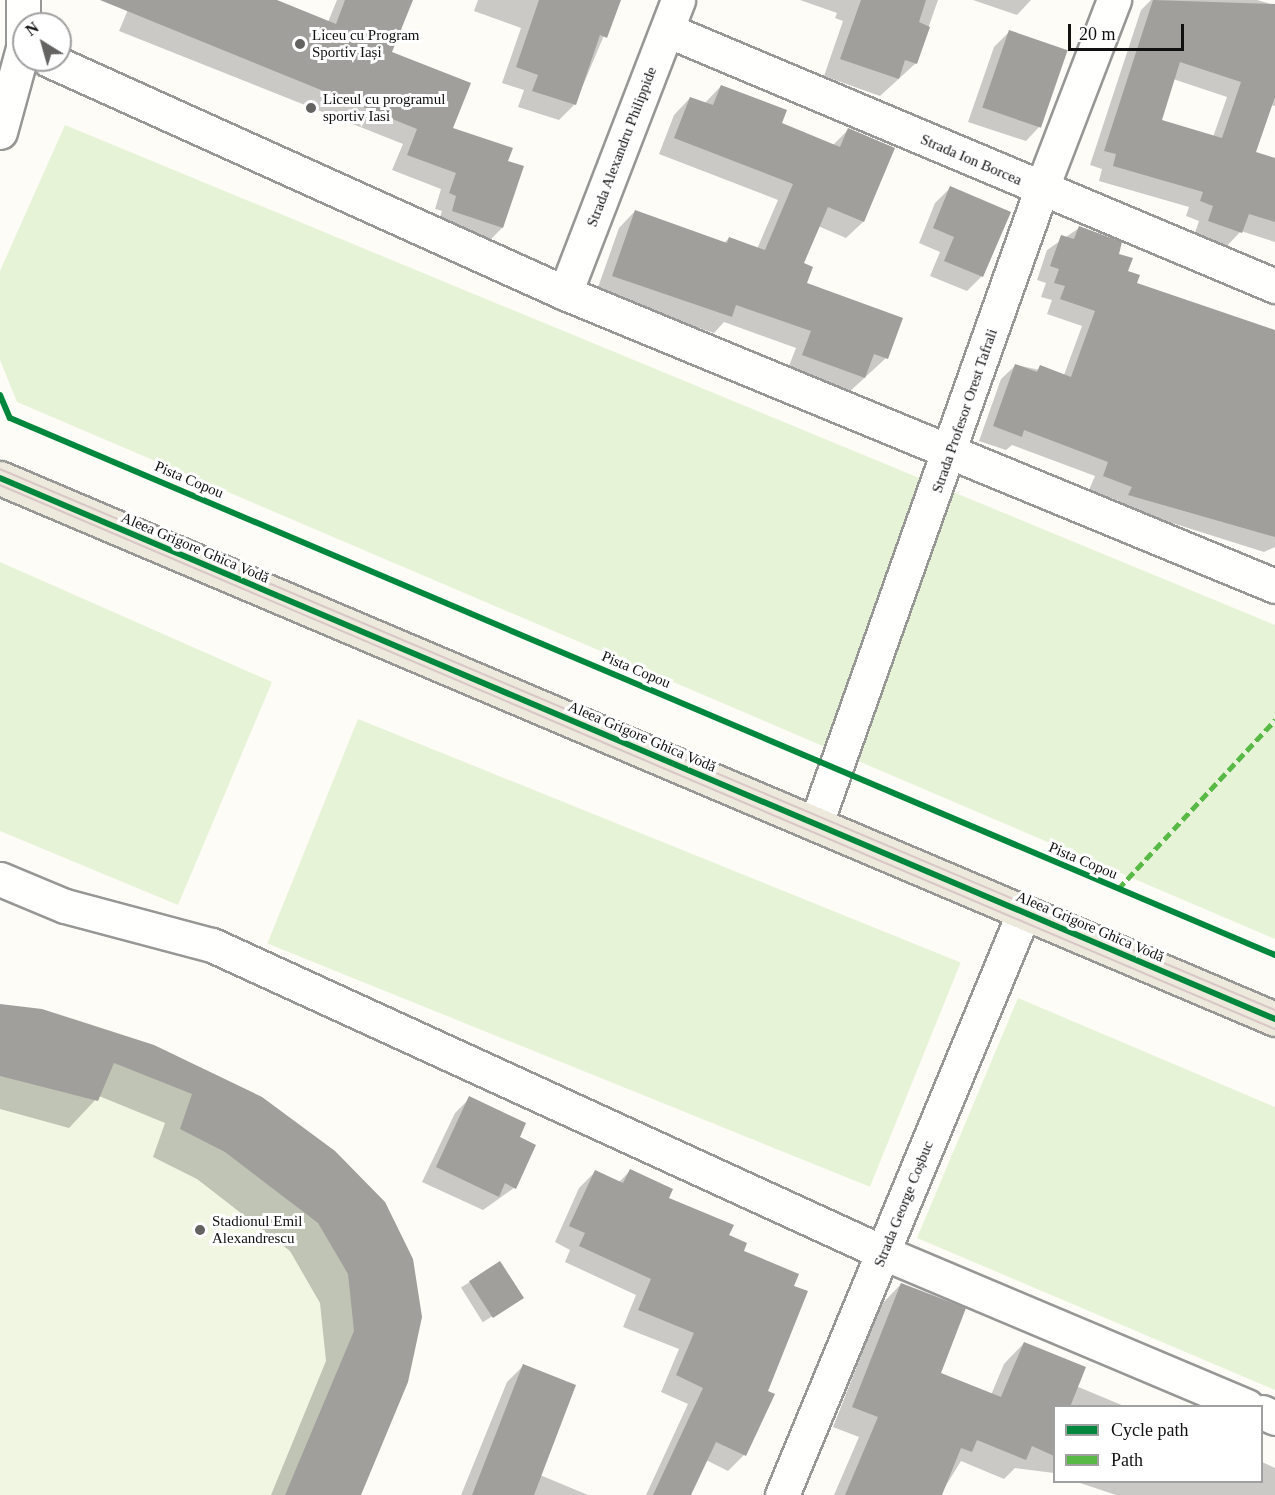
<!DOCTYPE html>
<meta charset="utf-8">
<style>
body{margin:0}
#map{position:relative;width:1275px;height:1495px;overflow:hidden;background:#fdfcf7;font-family:"Times New Roman",serif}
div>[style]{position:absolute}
.green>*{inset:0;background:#e7f3d7;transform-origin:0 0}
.pitch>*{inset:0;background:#f0f6e1}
.shadow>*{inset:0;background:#0003;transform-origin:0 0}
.building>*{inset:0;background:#a19f9c;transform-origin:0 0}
.roads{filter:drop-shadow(2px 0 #979795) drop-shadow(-2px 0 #979795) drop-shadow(0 2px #979795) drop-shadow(0 -2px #979795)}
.minor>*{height:33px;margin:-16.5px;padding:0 16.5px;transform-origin:16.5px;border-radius:16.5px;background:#fffffe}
.major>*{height:33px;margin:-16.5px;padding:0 16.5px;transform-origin:16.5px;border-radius:16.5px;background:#ede9dc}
.tram>*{height:1.5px;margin:-0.75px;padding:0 0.75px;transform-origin:0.75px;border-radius:0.75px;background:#d9c6c7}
.quiet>*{height:4.5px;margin-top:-2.25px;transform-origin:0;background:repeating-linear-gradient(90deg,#58b947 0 9px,transparent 0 13.5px)}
.cycleway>*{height:6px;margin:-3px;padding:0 3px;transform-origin:3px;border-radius:3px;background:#00873e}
.dots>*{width:16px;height:16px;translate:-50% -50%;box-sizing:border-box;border:3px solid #fff;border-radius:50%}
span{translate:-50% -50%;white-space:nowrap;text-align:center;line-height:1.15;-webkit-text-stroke:6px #fff;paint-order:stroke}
.poi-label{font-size:15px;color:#111}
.left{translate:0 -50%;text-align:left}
.street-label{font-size:15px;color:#111}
.legend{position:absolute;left:1053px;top:1405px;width:210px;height:78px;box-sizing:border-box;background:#fff;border:2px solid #a0a0a0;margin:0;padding:8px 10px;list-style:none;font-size:18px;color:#111}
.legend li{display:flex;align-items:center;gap:12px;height:30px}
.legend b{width:30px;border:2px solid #a0a0a0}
.north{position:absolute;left:12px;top:12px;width:60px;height:60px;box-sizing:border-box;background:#fff;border:2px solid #a0a0a0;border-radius:50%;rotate:323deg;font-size:16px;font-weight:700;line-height:24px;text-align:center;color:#111}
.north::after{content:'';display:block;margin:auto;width:21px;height:27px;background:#646362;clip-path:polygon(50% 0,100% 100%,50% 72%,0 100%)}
.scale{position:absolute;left:1068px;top:24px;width:116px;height:27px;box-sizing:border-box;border:3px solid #111;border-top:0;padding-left:8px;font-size:18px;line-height:21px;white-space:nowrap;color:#111;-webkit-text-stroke:4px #fff;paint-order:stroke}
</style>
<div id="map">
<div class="green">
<div style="clip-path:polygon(65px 125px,1275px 625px,1275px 939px,17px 402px,0 360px,0 271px)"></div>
<div style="clip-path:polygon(0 562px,272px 682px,178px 905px,0 831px)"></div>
<div style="left:358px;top:719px;width:650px;height:242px;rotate:22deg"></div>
<div style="clip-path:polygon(1018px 998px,1275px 1107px,1275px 1390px,917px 1238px)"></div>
</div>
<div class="pitch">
<div style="clip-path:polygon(0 1004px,75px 1019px,154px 1045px,262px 1097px,335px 1151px,385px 1202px,413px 1259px,422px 1317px,408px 1382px,361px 1495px,0 1495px)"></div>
</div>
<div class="shadow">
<div style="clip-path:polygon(132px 0,273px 0,328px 22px,337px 0,412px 0,390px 53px,451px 129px,507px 162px,502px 228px,487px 243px,437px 227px,442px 211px,435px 209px,441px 189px,392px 170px,403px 144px,119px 31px)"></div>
<div style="clip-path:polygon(478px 0,619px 0,575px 104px,559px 120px,518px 107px,524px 90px,502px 83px,521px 28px,474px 11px)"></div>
<div style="clip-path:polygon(800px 0,938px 0,916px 63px,880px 96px,824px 76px,843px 21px,835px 18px,837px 13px)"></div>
<div style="clip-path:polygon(973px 0,1031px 0,1017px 15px)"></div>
<div style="clip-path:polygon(evenodd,1151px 0,1257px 0,1275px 5px,1275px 106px,1271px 105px,1254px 153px,1275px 160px,1275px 242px,1241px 231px,1226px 247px,1194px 236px,1199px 221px,1186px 216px,1189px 207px,1099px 181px,1102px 169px,1090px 165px,1141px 10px,1151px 0,1173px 79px,1227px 97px,1213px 137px,1160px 121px,1173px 79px)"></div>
<div style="clip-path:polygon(1009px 32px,1040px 126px,1026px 141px,968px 122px,994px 47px)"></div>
<div style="clip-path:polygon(721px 86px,780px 124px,832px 146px,848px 130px,863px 222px,846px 238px,818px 226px,802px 264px,805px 284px,886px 358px,847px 394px,787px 371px,796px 348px,724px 322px,714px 333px,596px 293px,619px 228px,635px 211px,724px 243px,729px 238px,757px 249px,778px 200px,659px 154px,674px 115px,690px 98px,704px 104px)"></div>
<div style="clip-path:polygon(950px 188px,1009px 213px,981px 277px,967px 291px,930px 276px,940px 252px,919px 243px,935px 203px)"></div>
<div style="clip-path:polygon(1079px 228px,1117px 255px,1135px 284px,1275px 332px,1275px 547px,1264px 552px,1150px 516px,1145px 521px,1115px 509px,1119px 501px,1089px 490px,1095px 476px,1012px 445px,1006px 450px,979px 441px,1001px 379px,1016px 365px,1064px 375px,1082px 326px,1047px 314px,1052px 300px,1041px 297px,1046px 283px,1037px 280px,1047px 250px)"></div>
<div style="clip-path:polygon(0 1007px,153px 1046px,384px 1203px,359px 1495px,271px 1495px,326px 1361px,320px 1303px,290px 1251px,197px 1179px,153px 1157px,165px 1123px,99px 1096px,69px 1128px,0 1109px)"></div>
<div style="clip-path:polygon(470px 1098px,518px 1138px,514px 1188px,483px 1210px,422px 1182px,455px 1113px)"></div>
<div style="clip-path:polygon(630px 1171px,792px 1287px,744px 1455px,728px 1471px,706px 1460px,690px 1495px,646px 1495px,688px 1404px,661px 1392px,679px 1349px,623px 1327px,636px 1295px,565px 1262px,570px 1250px,555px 1242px,579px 1188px,595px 1172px,618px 1183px)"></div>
<div style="left:500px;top:1263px;width:41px;height:46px;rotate:58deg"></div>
<div style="clip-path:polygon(901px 1284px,939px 1374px,991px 1395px,1004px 1364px,1024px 1343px,1076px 1386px,1124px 1406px,1054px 1406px,1054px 1473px,1015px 1468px,1004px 1479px,961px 1461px,940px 1495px,834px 1495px,859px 1437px,833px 1427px,881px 1305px)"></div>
<div style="clip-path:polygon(523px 1366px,540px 1475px,588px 1495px,461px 1495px,507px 1382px)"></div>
<div style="clip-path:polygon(1262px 1462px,1275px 1468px,1275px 1495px,1116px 1495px,1077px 1482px,1262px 1482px)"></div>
</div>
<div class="building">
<div style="clip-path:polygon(100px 0,277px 0,336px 24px,345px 0,413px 0,392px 52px,471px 83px,453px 128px,513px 148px,508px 161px,524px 166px,503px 228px,452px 211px,456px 196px,449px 193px,456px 173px,407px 155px,417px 129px)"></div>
<div style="clip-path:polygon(539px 0,621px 0,607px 38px,600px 35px,576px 105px,532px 91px,538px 75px,516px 67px)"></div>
<div style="clip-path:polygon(861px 0,926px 0,919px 22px,930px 27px,917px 64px,905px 60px,899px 79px,840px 59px)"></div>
<div style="clip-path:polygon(evenodd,1153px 0,1275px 4px,1275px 97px,1256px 152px,1275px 158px,1275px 222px,1249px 214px,1242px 233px,1208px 221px,1213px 206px,1200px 201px,1203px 192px,1113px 166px,1116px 154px,1104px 151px,1153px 0,1180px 62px,1241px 82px,1222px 138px,1162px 120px,1180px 62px)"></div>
<div style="left:1009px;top:30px;width:62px;height:82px;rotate:19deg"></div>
<div style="clip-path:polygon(721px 85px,787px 110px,782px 123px,840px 147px,848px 128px,895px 148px,864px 222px,828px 207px,804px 263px,813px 267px,807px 283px,903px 318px,888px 359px,874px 354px,865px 378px,802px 355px,811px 331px,736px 305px,732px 317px,612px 276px,635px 210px,727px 243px,729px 237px,765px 250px,793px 184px,674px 138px,690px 97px,713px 105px)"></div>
<div style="clip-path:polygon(950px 186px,1011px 212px,983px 277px,944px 261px,954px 237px,933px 228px)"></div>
<div style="clip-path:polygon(1079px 226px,1122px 242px,1119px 254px,1133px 258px,1128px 271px,1140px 275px,1137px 283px,1275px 330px,1275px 537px,1128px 495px,1132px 487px,1103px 476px,1108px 462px,1024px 430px,1022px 437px,993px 426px,1015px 364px,1037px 372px,1040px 365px,1071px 377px,1095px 311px,1060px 299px,1065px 286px,1054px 283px,1059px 269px,1050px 266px,1061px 235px,1074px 239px)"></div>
<div style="clip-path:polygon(0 1004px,42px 1009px,154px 1045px,262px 1097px,335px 1151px,385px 1202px,413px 1259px,422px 1317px,408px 1382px,361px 1495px,285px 1495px,354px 1331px,348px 1274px,318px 1223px,225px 1152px,180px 1129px,192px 1094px,114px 1063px,98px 1101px,0 1076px)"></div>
<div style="clip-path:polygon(469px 1096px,526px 1123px,520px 1137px,536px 1145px,516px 1189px,505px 1183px,499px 1197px,436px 1167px)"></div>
<div style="clip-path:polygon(630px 1169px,673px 1189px,669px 1198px,734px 1225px,729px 1235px,747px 1243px,744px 1251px,799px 1274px,794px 1286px,808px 1291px,768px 1391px,775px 1394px,746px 1456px,716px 1442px,691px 1495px,653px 1495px,703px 1388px,676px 1375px,694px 1333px,638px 1310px,651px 1279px,579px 1246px,585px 1233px,569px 1226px,595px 1170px,623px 1183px)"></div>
<div style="left:500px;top:1261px;width:44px;height:37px;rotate:57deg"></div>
<div style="clip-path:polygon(901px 1283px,966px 1308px,941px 1373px,1001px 1397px,1024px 1342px,1086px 1367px,1070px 1407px,1054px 1407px,1054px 1456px,1032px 1446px,1026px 1460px,977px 1440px,972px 1452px,961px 1448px,942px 1495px,845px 1495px,878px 1417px,852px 1407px)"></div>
<div style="clip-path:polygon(523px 1364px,576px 1385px,534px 1495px,472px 1495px)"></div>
</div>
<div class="roads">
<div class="minor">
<div style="left:667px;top:30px;width:660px;rotate:22.83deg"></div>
<div style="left:49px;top:60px;width:566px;rotate:24.3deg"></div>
<div style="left:565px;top:293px;width:768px;rotate:22.42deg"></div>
<div style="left:0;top:132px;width:87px;rotate:-74.7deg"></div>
<div style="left:23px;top:48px;width:48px;rotate:-90deg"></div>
<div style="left:565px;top:293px;width:314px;rotate:-68.9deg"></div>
<div style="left:816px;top:823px;width:672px;rotate:-70.43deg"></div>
<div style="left:1041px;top:190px;width:204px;rotate:-69deg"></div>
<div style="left:0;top:879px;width:70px;rotate:22.6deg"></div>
<div style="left:65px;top:906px;width:152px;rotate:14.9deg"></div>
<div style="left:212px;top:945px;width:739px;rotate:24.62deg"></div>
<div style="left:884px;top:1253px;width:394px;rotate:22.9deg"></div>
<div style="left:1262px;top:1412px;width:14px;rotate:25deg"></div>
<div style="left:782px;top:1495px;width:631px;rotate:-67.46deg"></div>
</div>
<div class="major">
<div style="left:0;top:478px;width:1385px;rotate:22.99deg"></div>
</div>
</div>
<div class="tram">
<div style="left:0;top:469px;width:1385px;rotate:22.99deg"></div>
<div style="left:0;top:485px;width:1386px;rotate:23.11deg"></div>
</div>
<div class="quiet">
<div style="left:1118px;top:889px;width:231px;rotate:-47.1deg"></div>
</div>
<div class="cycleway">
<div style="left:0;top:395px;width:25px;rotate:67deg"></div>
<div style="left:10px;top:418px;width:1374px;rotate:23deg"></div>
<div style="left:0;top:478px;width:1385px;rotate:22.99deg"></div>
</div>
<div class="dots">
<div style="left:300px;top:44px;background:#646362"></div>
<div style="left:311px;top:108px;background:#646362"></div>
<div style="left:200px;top:1230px;background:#646362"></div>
</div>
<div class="poi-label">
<span class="left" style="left:312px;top:44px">Liceu cu Program<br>Sportiv Iași</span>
<span class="left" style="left:323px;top:108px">Liceul cu programul<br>sportiv Iasi</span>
<span class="left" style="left:212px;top:1230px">Stadionul Emil<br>Alexandrescu</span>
</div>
<div class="street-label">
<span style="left:622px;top:147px;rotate:-69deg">Strada Alexandru Philippide</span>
<span style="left:971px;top:160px;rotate:23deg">Strada Ion Borcea</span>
<span style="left:965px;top:411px;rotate:-71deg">Strada Profesor Orest Tafrali</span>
<span style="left:189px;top:480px;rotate:23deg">Pista Copou</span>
<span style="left:195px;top:548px;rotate:23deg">Aleea Grigore Ghica Vodă</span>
<span style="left:636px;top:670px;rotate:23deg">Pista Copou</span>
<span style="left:642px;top:737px;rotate:23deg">Aleea Grigore Ghica Vodă</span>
<span style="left:1083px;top:861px;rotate:23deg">Pista Copou</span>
<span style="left:1090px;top:927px;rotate:23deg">Aleea Grigore Ghica Vodă</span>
<span style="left:904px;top:1204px;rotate:-68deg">Strada George Coșbuc</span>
</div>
<ul class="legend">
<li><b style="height:8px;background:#00873e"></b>Cycle path</li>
<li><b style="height:8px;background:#58b947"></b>Path</li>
</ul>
<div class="north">N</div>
<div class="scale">20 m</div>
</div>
